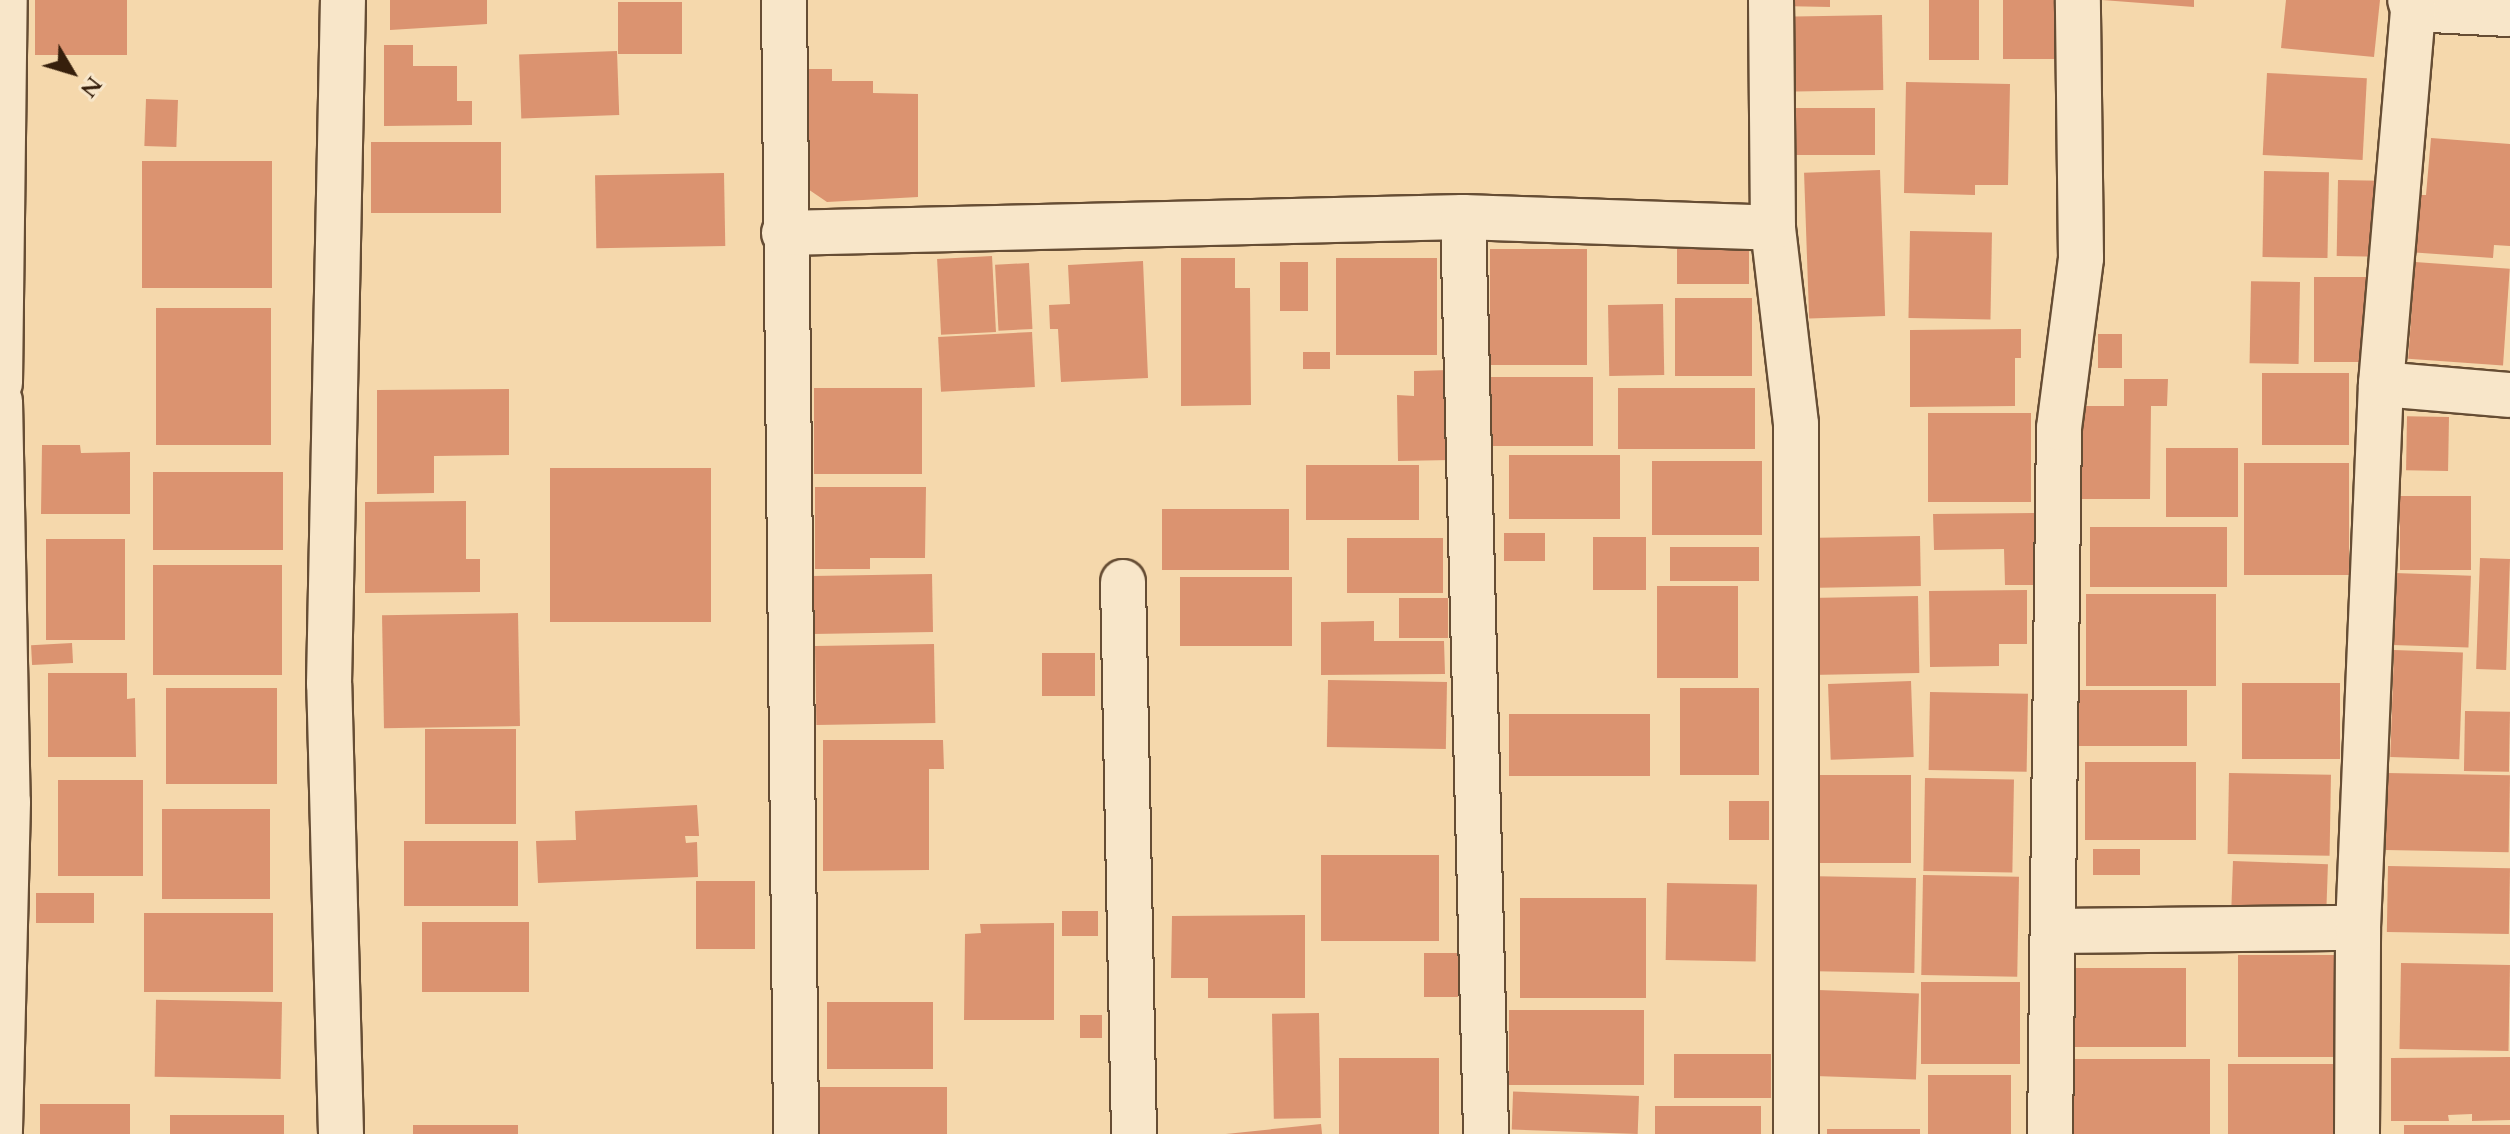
<!DOCTYPE html>
<style>
body{margin:0}
#map{position:relative;width:2510px;height:1134px;overflow:hidden;background:#f5d8ac;font-family:Cardo,serif}
div>[style]{position:absolute}
.building>*{inset:0;background:#db9370;transform-origin:0 0}
.roads{filter:drop-shadow(2px 0 #664d34) drop-shadow(-2px 0 #664d34) drop-shadow(0 2px #664d34) drop-shadow(0 -2px #664d34)}
.minor>*{height:44px;margin:-22px;padding:0 22px;transform-origin:22px;border-radius:22px;background:#f8e6c9}
span{translate:-50% -50%;white-space:nowrap;text-align:center;line-height:1.15;-webkit-text-stroke:6px #f8e6c9;paint-order:stroke}
.north{position:absolute;left:32px;top:32px;width:80px;height:80px;-webkit-text-stroke:6px #f8e6c9;paint-order:stroke;rotate:128deg;font-size:22px;font-weight:700;line-height:32px;text-align:center;color:#361f0c}
.north::after{content:'';display:block;margin:auto;width:28px;height:36px;background:#361f0c;clip-path:polygon(50% 0,100% 100%,50% 72%,0 100%)}
</style>
<div id="map">
<div class="building">
<div style="left:35px;top:0;width:92px;height:55px"></div>
<div style="clip-path:polygon(390px 0,487px 0,487px 24px,390px 30px)"></div>
<div style="clip-path:polygon(1780px 0,1830px 0,1830px 7px,1780px 6px)"></div>
<div style="left:1929px;top:0;width:50px;height:60px"></div>
<div style="left:2003px;top:0;width:58px;height:59px"></div>
<div style="clip-path:polygon(2102px 0,2194px 0,2194px 7px)"></div>
<div style="clip-path:polygon(2286px 0,2380px 0,2374px 57px,2281px 48px)"></div>
<div style="left:618px;top:2px;width:64px;height:52px"></div>
<div style="left:1882px;top:15px;width:75px;height:102px;rotate:89deg"></div>
<div style="clip-path:polygon(384px 45px,413px 45px,413px 66px,457px 66px,457px 101px,472px 101px,472px 125px,384px 126px)"></div>
<div style="left:617px;top:51px;width:64px;height:98px;rotate:88deg"></div>
<div style="clip-path:polygon(805px 69px,832px 69px,832px 81px,873px 81px,873px 93px,918px 94px,918px 197px,827px 202px,799px 183px)"></div>
<div style="left:2267px;top:73px;width:100px;height:82px;rotate:3deg"></div>
<div style="clip-path:polygon(1906px 82px,2010px 84px,2008px 185px,1975px 185px,1975px 195px,1904px 193px)"></div>
<div style="left:146px;top:99px;width:32px;height:47px;rotate:2deg"></div>
<div style="left:1793px;top:108px;width:82px;height:47px"></div>
<div style="clip-path:polygon(2431px 138px,2510px 144px,2510px 246px,2494px 245px,2493px 258px,2408px 252px,2413px 195px,2426px 195px)"></div>
<div style="left:501px;top:142px;width:71px;height:130px;rotate:90deg"></div>
<div style="left:272px;top:161px;width:127px;height:130px;rotate:90deg"></div>
<div style="left:1880px;top:170px;width:146px;height:76px;rotate:88deg"></div>
<div style="left:2264px;top:171px;width:65px;height:86px;rotate:1deg"></div>
<div style="left:724px;top:173px;width:73px;height:129px;rotate:89deg"></div>
<div style="left:2338px;top:180px;width:43px;height:76px;rotate:1deg"></div>
<div style="left:1910px;top:231px;width:82px;height:87px;rotate:1deg"></div>
<div style="left:1677px;top:233px;width:72px;height:51px"></div>
<div style="left:1587px;top:249px;width:116px;height:97px;rotate:90deg"></div>
<div style="left:992px;top:256px;width:76px;height:55px;rotate:87deg"></div>
<div style="clip-path:polygon(1181px 258px,1235px 258px,1235px 288px,1250px 288px,1251px 405px,1181px 406px)"></div>
<div style="left:1336px;top:258px;width:101px;height:97px"></div>
<div style="clip-path:polygon(1143px 261px,1148px 378px,1061px 382px,1058px 329px,1050px 329px,1049px 305px,1070px 304px,1068px 265px)"></div>
<div style="left:1280px;top:262px;width:28px;height:49px"></div>
<div style="left:2415px;top:262px;width:95px;height:97px;rotate:4deg"></div>
<div style="left:1029px;top:263px;width:66px;height:34px;rotate:87deg"></div>
<div style="left:2314px;top:277px;width:53px;height:85px"></div>
<div style="left:2300px;top:282px;width:82px;height:49px;rotate:91deg"></div>
<div style="left:1675px;top:298px;width:77px;height:78px"></div>
<div style="left:1663px;top:304px;width:71px;height:55px;rotate:89deg"></div>
<div style="left:156px;top:308px;width:115px;height:137px"></div>
<div style="clip-path:polygon(2021px 329px,2021px 358px,2015px 358px,2015px 406px,1910px 407px,1910px 330px)"></div>
<div style="left:1032px;top:332px;width:55px;height:94px;rotate:87deg"></div>
<div style="left:2098px;top:334px;width:24px;height:34px"></div>
<div style="left:1303px;top:352px;width:27px;height:17px"></div>
<div style="clip-path:polygon(1450px 370px,1451px 460px,1398px 461px,1397px 395px,1414px 396px,1414px 371px)"></div>
<div style="left:2262px;top:373px;width:87px;height:72px"></div>
<div style="left:1490px;top:377px;width:103px;height:69px"></div>
<div style="clip-path:polygon(2124px 379px,2168px 379px,2167px 406px,2151px 406px,2150px 499px,2082px 499px,2082px 406px,2124px 406px)"></div>
<div style="left:814px;top:388px;width:108px;height:86px"></div>
<div style="left:1755px;top:388px;width:61px;height:137px;rotate:90deg"></div>
<div style="clip-path:polygon(509px 389px,509px 455px,434px 456px,434px 493px,377px 494px,377px 390px)"></div>
<div style="left:1928px;top:413px;width:103px;height:89px"></div>
<div style="left:2449px;top:417px;width:54px;height:42px;rotate:91deg"></div>
<div style="clip-path:polygon(42px 445px,80px 445px,81px 453px,130px 452px,130px 514px,41px 514px)"></div>
<div style="left:2166px;top:448px;width:72px;height:69px"></div>
<div style="left:1620px;top:455px;width:64px;height:111px;rotate:90deg"></div>
<div style="left:1652px;top:461px;width:110px;height:74px"></div>
<div style="left:2244px;top:463px;width:105px;height:112px"></div>
<div style="left:1306px;top:465px;width:113px;height:55px"></div>
<div style="left:711px;top:468px;width:154px;height:161px;rotate:90deg"></div>
<div style="left:153px;top:472px;width:130px;height:78px"></div>
<div style="clip-path:polygon(815px 487px,926px 487px,925px 558px,870px 558px,870px 569px,815px 569px)"></div>
<div style="left:2400px;top:496px;width:71px;height:74px"></div>
<div style="clip-path:polygon(466px 501px,466px 559px,480px 559px,480px 592px,365px 593px,365px 502px)"></div>
<div style="left:1162px;top:509px;width:127px;height:61px"></div>
<div style="clip-path:polygon(2040px 513px,2040px 585px,2005px 585px,2004px 549px,1934px 550px,1933px 514px)"></div>
<div style="left:2227px;top:527px;width:60px;height:137px;rotate:90deg"></div>
<div style="left:1504px;top:533px;width:41px;height:28px"></div>
<div style="left:1920px;top:536px;width:50px;height:101px;rotate:89deg"></div>
<div style="left:1593px;top:537px;width:53px;height:53px"></div>
<div style="left:1347px;top:538px;width:96px;height:55px"></div>
<div style="left:125px;top:539px;width:101px;height:79px;rotate:90deg"></div>
<div style="left:1670px;top:547px;width:89px;height:34px"></div>
<div style="left:2480px;top:558px;width:30px;height:111px;rotate:2deg"></div>
<div style="left:282px;top:565px;width:110px;height:129px;rotate:90deg"></div>
<div style="left:2395px;top:573px;width:76px;height:72px;rotate:2deg"></div>
<div style="left:932px;top:574px;width:58px;height:120px;rotate:89deg"></div>
<div style="left:1292px;top:577px;width:69px;height:112px;rotate:90deg"></div>
<div style="left:1657px;top:586px;width:81px;height:92px"></div>
<div style="clip-path:polygon(2027px 590px,2027px 644px,1999px 644px,1999px 666px,1930px 667px,1929px 591px)"></div>
<div style="left:2216px;top:594px;width:92px;height:130px;rotate:90deg"></div>
<div style="left:1918px;top:596px;width:77px;height:109px;rotate:89deg"></div>
<div style="left:1399px;top:598px;width:49px;height:40px"></div>
<div style="left:518px;top:613px;width:113px;height:136px;rotate:89deg"></div>
<div style="clip-path:polygon(1374px 621px,1374px 641px,1444px 641px,1445px 674px,1321px 675px,1321px 622px)"></div>
<div style="left:72px;top:643px;width:20px;height:41px;rotate:87deg"></div>
<div style="left:934px;top:644px;width:79px;height:119px;rotate:89deg"></div>
<div style="left:2394px;top:650px;width:69px;height:107px;rotate:2deg"></div>
<div style="left:1095px;top:653px;width:43px;height:53px;rotate:90deg"></div>
<div style="clip-path:polygon(48px 673px,127px 673px,127px 699px,135px 698px,136px 757px,48px 757px)"></div>
<div style="left:1911px;top:681px;width:76px;height:83px;rotate:88deg"></div>
<div style="left:1447px;top:682px;width:67px;height:119px;rotate:91deg"></div>
<div style="left:2242px;top:683px;width:98px;height:76px"></div>
<div style="left:277px;top:688px;width:96px;height:111px;rotate:90deg"></div>
<div style="left:1680px;top:688px;width:79px;height:87px"></div>
<div style="left:2187px;top:690px;width:56px;height:117px;rotate:90deg"></div>
<div style="left:1930px;top:692px;width:98px;height:78px;rotate:1deg"></div>
<div style="left:2465px;top:711px;width:45px;height:60px;rotate:1deg"></div>
<div style="left:1509px;top:714px;width:141px;height:62px"></div>
<div style="left:425px;top:729px;width:91px;height:95px"></div>
<div style="clip-path:polygon(823px 740px,943px 740px,944px 769px,929px 769px,929px 870px,823px 871px)"></div>
<div style="left:2196px;top:762px;width:78px;height:111px;rotate:90deg"></div>
<div style="left:2229px;top:773px;width:102px;height:81px;rotate:1deg"></div>
<div style="left:2387px;top:773px;width:123px;height:77px;rotate:1deg"></div>
<div style="left:1819px;top:775px;width:92px;height:88px"></div>
<div style="left:1925px;top:778px;width:89px;height:93px;rotate:1deg"></div>
<div style="left:58px;top:780px;width:85px;height:96px"></div>
<div style="left:1729px;top:801px;width:40px;height:39px"></div>
<div style="clip-path:polygon(697px 805px,699px 836px,685px 836px,686px 843px,697px 842px,698px 877px,538px 883px,536px 841px,576px 840px,575px 811px)"></div>
<div style="left:162px;top:809px;width:108px;height:90px"></div>
<div style="left:404px;top:841px;width:114px;height:65px"></div>
<div style="left:2093px;top:849px;width:47px;height:26px"></div>
<div style="left:1321px;top:855px;width:118px;height:86px"></div>
<div style="left:2233px;top:861px;width:95px;height:54px;rotate:2deg"></div>
<div style="left:2388px;top:866px;width:122px;height:66px;rotate:1deg"></div>
<div style="left:1923px;top:875px;width:96px;height:100px;rotate:1deg"></div>
<div style="left:1804px;top:876px;width:112px;height:95px;rotate:1deg"></div>
<div style="left:696px;top:881px;width:59px;height:68px"></div>
<div style="left:1667px;top:883px;width:90px;height:77px;rotate:1deg"></div>
<div style="left:36px;top:893px;width:58px;height:30px"></div>
<div style="left:1520px;top:898px;width:126px;height:100px"></div>
<div style="left:1062px;top:911px;width:36px;height:25px"></div>
<div style="left:144px;top:913px;width:129px;height:79px"></div>
<div style="clip-path:polygon(1305px 915px,1305px 998px,1208px 998px,1208px 978px,1171px 978px,1172px 916px)"></div>
<div style="left:529px;top:922px;width:70px;height:107px;rotate:90deg"></div>
<div style="clip-path:polygon(1054px 923px,1054px 1020px,964px 1020px,965px 934px,981px 933px,980px 924px)"></div>
<div style="left:1424px;top:953px;width:34px;height:44px"></div>
<div style="left:2238px;top:955px;width:102px;height:102px"></div>
<div style="left:2401px;top:963px;width:109px;height:86px;rotate:1deg"></div>
<div style="left:2075px;top:968px;width:111px;height:79px"></div>
<div style="left:1921px;top:982px;width:99px;height:82px"></div>
<div style="left:1818px;top:990px;width:101px;height:86px;rotate:2deg"></div>
<div style="left:282px;top:1002px;width:77px;height:126px;rotate:91deg"></div>
<div style="left:827px;top:1002px;width:106px;height:67px"></div>
<div style="left:1509px;top:1010px;width:135px;height:75px"></div>
<div style="left:1319px;top:1013px;width:105px;height:47px;rotate:89deg"></div>
<div style="left:1080px;top:1015px;width:22px;height:23px"></div>
<div style="left:1771px;top:1054px;width:44px;height:97px;rotate:90deg"></div>
<div style="clip-path:polygon(2510px 1057px,2510px 1120px,2472px 1121px,2472px 1114px,2448px 1115px,2449px 1121px,2391px 1121px,2391px 1058px)"></div>
<div style="left:1339px;top:1058px;width:100px;height:76px"></div>
<div style="left:2210px;top:1059px;width:75px;height:137px;rotate:90deg"></div>
<div style="left:2228px;top:1064px;width:113px;height:70px"></div>
<div style="left:1928px;top:1075px;width:83px;height:59px"></div>
<div style="left:819px;top:1087px;width:128px;height:47px"></div>
<div style="left:1639px;top:1096px;width:38px;height:126px;rotate:92deg"></div>
<div style="left:40px;top:1104px;width:90px;height:30px"></div>
<div style="left:1761px;top:1106px;width:28px;height:106px;rotate:90deg"></div>
<div style="left:170px;top:1115px;width:114px;height:19px"></div>
<div style="left:1321px;top:1124px;width:10px;height:121px;rotate:84deg"></div>
<div style="left:518px;top:1125px;width:9px;height:105px;rotate:90deg"></div>
<div style="left:2510px;top:1125px;width:9px;height:106px;rotate:90deg"></div>
<div style="left:1827px;top:1129px;width:93px;height:5px"></div>
</div>
<div class="roads">
<div class="minor">
<div style="left:784px;top:0;width:1134px;rotate:89.39deg"></div>
<div style="left:1771px;top:0;width:228px;rotate:89.5deg"></div>
<div style="left:1773px;top:228px;width:197px;rotate:83.3deg"></div>
<div style="left:1796px;top:424px;width:710px;rotate:90deg"></div>
<div style="left:2413px;top:9px;width:97px;rotate:3deg"></div>
<div style="left:1463px;top:217px;width:917px;rotate:88.56deg"></div>
<div style="left:784px;top:233px;width:679px;rotate:-1.35deg"></div>
<div style="left:1463px;top:217px;width:310px;rotate:2deg"></div>
<div style="left:0;top:383px;width:383px;rotate:-89.3deg"></div>
<div style="left:2381px;top:384px;width:129px;rotate:4.9deg"></div>
<div style="left:0;top:401px;width:401px;rotate:88.9deg"></div>
<div style="left:8px;top:802px;width:332px;rotate:91.4deg"></div>
<div style="left:1123px;top:582px;width:552px;rotate:88.86deg"></div>
<div style="left:2054px;top:931px;width:304px;rotate:-0.6deg"></div>
<div style="left:341px;top:1134px;width:450px;rotate:-91.5deg"></div>
<div style="left:329px;top:684px;width:684px;rotate:-88.83deg"></div>
<div style="left:2050px;top:1134px;width:706px;rotate:-89.27deg"></div>
<div style="left:2059px;top:428px;width:171px;rotate:-82.6deg"></div>
<div style="left:2081px;top:258px;width:258px;rotate:-90.7deg"></div>
<div style="left:2357px;top:1134px;width:206px;rotate:-89.7deg"></div>
<div style="left:2358px;top:928px;width:544px;rotate:-87.58deg"></div>
<div style="left:2381px;top:384px;width:376px;rotate:-85.1deg"></div>
<div style="left:2413px;top:9px;width:9px;rotate:-108deg"></div>
</div>
</div>
<div class="north">N</div>
</div>
